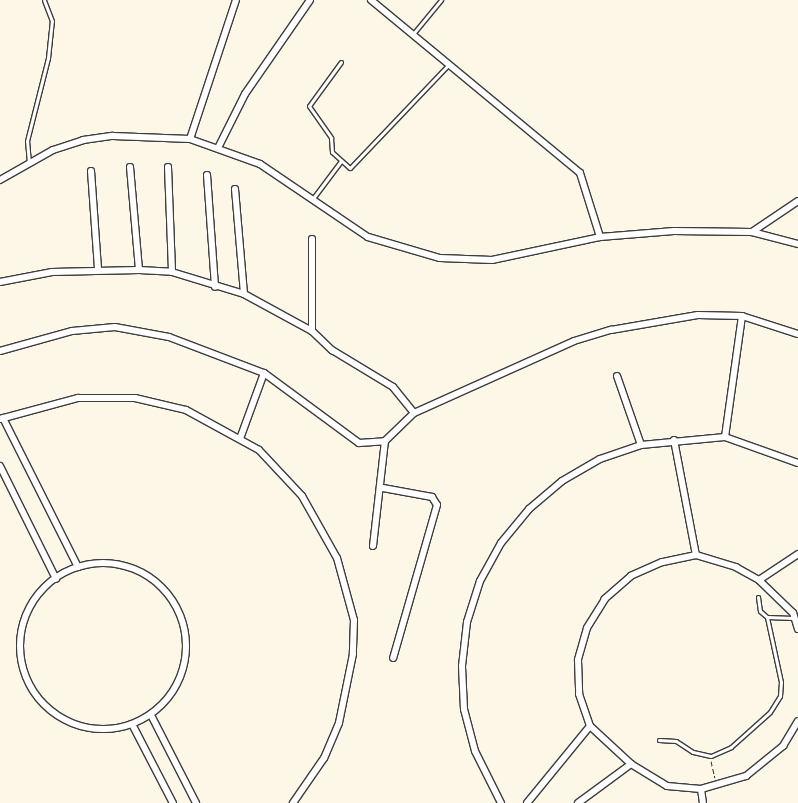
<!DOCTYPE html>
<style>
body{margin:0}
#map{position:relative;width:798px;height:803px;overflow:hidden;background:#fdf7e8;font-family:"IBM Plex Serif",serif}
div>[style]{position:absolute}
.path>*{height:1px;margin-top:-0.5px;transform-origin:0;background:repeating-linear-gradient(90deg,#2c2c2c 0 5px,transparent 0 7.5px)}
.roads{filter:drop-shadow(1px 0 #3d3d3d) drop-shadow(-1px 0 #3d3d3d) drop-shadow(0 1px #3d3d3d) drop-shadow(0 -1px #3d3d3d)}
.lane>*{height:3px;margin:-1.5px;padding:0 1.5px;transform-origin:1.5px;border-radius:1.5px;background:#fff}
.street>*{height:6px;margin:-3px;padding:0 3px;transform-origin:3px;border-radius:3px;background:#fff}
.street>.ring{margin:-3px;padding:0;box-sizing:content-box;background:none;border:6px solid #fff;border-radius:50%}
span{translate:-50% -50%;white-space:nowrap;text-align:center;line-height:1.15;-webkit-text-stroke:5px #fff;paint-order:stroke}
</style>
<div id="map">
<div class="path">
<div style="left:711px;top:761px;width:17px;rotate:77deg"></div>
</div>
<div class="roads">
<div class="lane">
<div style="left:413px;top:34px;width:44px;rotate:-50.5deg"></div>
<div style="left:341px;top:62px;width:54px;rotate:126deg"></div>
<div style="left:309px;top:106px;width:39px;rotate:55deg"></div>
<div style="left:331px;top:138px;width:14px;rotate:86deg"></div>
<div style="left:332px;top:152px;width:24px;rotate:42deg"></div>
<div style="left:350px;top:168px;width:142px;rotate:-46.4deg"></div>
<div style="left:29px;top:163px;width:22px;rotate:-95deg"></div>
<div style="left:27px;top:141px;width:86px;rotate:-75.8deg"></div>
<div style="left:48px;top:58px;width:37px;rotate:-84deg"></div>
<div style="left:52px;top:21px;width:22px;rotate:-111deg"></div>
<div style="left:314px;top:197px;width:45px;rotate:-53.1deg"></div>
<div style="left:758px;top:597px;width:14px;rotate:82deg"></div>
<div style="left:760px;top:611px;width:9px;rotate:41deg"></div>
<div style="left:767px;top:617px;width:26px;rotate:2deg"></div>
<div style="left:659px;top:740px;width:17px;rotate:3deg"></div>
<div style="left:676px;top:741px;width:20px;rotate:33deg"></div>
<div style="left:693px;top:752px;width:18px;rotate:13deg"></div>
<div style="left:711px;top:756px;width:22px;rotate:-24deg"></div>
<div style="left:731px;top:747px;width:52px;rotate:-41.9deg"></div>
<div style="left:770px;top:712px;width:19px;rotate:-58deg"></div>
<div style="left:780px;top:696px;width:14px;rotate:-86deg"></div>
<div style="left:781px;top:682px;width:66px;rotate:-102.2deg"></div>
</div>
<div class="street">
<div style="left:371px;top:0;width:271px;rotate:39.6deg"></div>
<div style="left:580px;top:173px;width:67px;rotate:72.6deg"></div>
<div style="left:190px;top:139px;width:146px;rotate:-71.7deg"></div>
<div style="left:219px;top:146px;width:58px;rotate:-63.4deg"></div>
<div style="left:245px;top:94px;width:114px;rotate:-55.3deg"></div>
<div style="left:130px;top:167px;width:103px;rotate:85deg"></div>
<div style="left:168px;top:167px;width:105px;rotate:87.8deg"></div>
<div style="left:91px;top:171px;width:98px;rotate:85.9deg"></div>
<div style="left:207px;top:175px;width:112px;rotate:85.9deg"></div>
<div style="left:0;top:180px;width:61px;rotate:-29.5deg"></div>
<div style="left:53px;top:150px;width:32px;rotate:-18deg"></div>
<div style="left:83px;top:140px;width:30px;rotate:-8deg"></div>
<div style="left:113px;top:136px;width:77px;rotate:2.2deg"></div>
<div style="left:190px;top:139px;width:74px;rotate:19.7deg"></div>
<div style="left:260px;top:164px;width:130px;rotate:34.1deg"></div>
<div style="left:368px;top:237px;width:75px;rotate:16.3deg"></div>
<div style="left:440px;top:258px;width:52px;rotate:2.2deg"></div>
<div style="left:492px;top:260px;width:110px;rotate:-12deg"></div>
<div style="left:600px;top:237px;width:74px;rotate:-4.6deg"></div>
<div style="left:674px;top:231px;width:78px;rotate:0.7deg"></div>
<div style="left:752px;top:232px;width:48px;rotate:14.6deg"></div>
<div style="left:235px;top:189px;width:105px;rotate:85.1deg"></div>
<div style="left:752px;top:232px;width:55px;rotate:-34deg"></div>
<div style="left:0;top:282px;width:53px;rotate:-10.9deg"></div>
<div style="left:52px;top:272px;width:87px;rotate:-1.3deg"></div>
<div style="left:139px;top:270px;width:33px;rotate:3deg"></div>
<div style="left:172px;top:272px;width:75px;rotate:17deg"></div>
<div style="left:244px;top:294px;width:77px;rotate:28.6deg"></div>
<div style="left:312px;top:331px;width:28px;rotate:44deg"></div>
<div style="left:332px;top:350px;width:71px;rotate:31.2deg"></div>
<div style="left:393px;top:387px;width:33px;rotate:51deg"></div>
<div style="left:312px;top:331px;width:92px;rotate:-90deg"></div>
<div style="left:0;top:351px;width:75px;rotate:-15.5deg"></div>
<div style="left:72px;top:331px;width:43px;rotate:-5.3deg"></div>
<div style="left:115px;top:327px;width:55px;rotate:10.5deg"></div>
<div style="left:169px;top:337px;width:102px;rotate:20.8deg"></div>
<div style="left:264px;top:373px;width:118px;rotate:36.4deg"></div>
<div style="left:359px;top:443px;width:26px;rotate:-4deg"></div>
<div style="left:385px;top:441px;width:40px;rotate:-44deg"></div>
<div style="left:414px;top:413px;width:175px;rotate:-24.2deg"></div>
<div style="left:574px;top:341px;width:39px;rotate:-17deg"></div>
<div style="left:611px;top:330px;width:88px;rotate:-9.8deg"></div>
<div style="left:698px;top:315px;width:44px;rotate:1.3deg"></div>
<div style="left:742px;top:316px;width:59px;rotate:17.8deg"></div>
<div style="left:617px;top:376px;width:73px;rotate:70.8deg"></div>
<div style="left:3px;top:418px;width:167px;rotate:63.3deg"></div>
<div style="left:0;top:419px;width:81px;rotate:-15.1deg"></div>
<div style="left:78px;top:398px;width:57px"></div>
<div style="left:135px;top:398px;width:52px;rotate:13.2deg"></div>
<div style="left:186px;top:410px;width:83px;rotate:28.7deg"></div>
<div style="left:259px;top:450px;width:63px;rotate:46.9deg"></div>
<div style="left:302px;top:496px;width:71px;rotate:60.6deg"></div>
<div style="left:337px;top:558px;width:64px;rotate:74.7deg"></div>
<div style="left:354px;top:620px;width:34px;rotate:92deg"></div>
<div style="left:353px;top:654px;width:70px;rotate:101.5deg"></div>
<div style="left:339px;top:723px;width:38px;rotate:113deg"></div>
<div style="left:324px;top:758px;width:55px;rotate:124.6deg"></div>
<div style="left:241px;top:436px;width:67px;rotate:-69.9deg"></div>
<div style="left:725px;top:437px;width:122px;rotate:-82deg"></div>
<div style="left:674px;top:440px;width:117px;rotate:79.2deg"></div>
<div style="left:0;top:466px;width:126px;rotate:63.6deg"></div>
<div style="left:383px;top:488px;width:50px;rotate:10.4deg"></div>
<div style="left:432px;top:497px;width:9px;rotate:58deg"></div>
<div style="left:437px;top:505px;width:159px;rotate:106deg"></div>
<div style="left:373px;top:546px;width:106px;rotate:-83.5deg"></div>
<div class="ring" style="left:20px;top:563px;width:160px;height:160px"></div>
<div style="left:759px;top:580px;width:47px;rotate:-33.7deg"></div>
<div style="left:798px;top:629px;width:17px;rotate:-107deg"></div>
<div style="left:793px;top:613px;width:47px;rotate:-135.9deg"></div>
<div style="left:759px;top:580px;width:26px;rotate:-151deg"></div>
<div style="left:736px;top:567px;width:42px;rotate:-163.3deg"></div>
<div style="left:696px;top:555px;width:35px;rotate:168deg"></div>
<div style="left:662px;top:562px;width:34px;rotate:156deg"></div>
<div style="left:631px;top:576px;width:35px;rotate:139deg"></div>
<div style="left:605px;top:599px;width:34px;rotate:122deg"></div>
<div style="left:587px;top:628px;width:33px;rotate:106deg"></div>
<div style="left:578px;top:660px;width:34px;rotate:88deg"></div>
<div style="left:579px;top:694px;width:34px;rotate:71deg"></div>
<div style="left:590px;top:726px;width:56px;rotate:42.8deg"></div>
<div style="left:631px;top:764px;width:42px;rotate:31.4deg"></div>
<div style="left:667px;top:786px;width:34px;rotate:5deg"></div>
<div style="left:701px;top:789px;width:47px;rotate:-16.1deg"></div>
<div style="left:746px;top:776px;width:48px;rotate:-39deg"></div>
<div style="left:783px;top:746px;width:29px;rotate:-59deg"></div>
<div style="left:151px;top:715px;width:99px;rotate:62.9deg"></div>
<div style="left:132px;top:724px;width:89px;rotate:62.6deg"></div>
<div style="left:701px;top:789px;width:14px;rotate:82deg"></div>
<div style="left:501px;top:803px;width:58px;rotate:-116.6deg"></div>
<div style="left:475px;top:751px;width:43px;rotate:-104.7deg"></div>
<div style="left:464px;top:709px;width:43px;rotate:-92.7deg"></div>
<div style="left:462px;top:666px;width:44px;rotate:-83.5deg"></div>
<div style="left:467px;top:622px;width:43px;rotate:-72.4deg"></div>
<div style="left:480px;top:581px;width:43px;rotate:-61.1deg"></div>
<div style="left:501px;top:543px;width:44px;rotate:-50.5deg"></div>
<div style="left:529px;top:509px;width:43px;rotate:-40.3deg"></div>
<div style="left:562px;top:481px;width:44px;rotate:-30.1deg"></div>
<div style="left:600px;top:459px;width:43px;rotate:-18.9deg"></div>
<div style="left:641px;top:445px;width:84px;rotate:-5.4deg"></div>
<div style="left:725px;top:437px;width:77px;rotate:19.6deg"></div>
<div style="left:527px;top:803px;width:99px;rotate:-50.7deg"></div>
<div style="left:578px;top:803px;width:66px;rotate:-36.3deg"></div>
</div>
</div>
</div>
